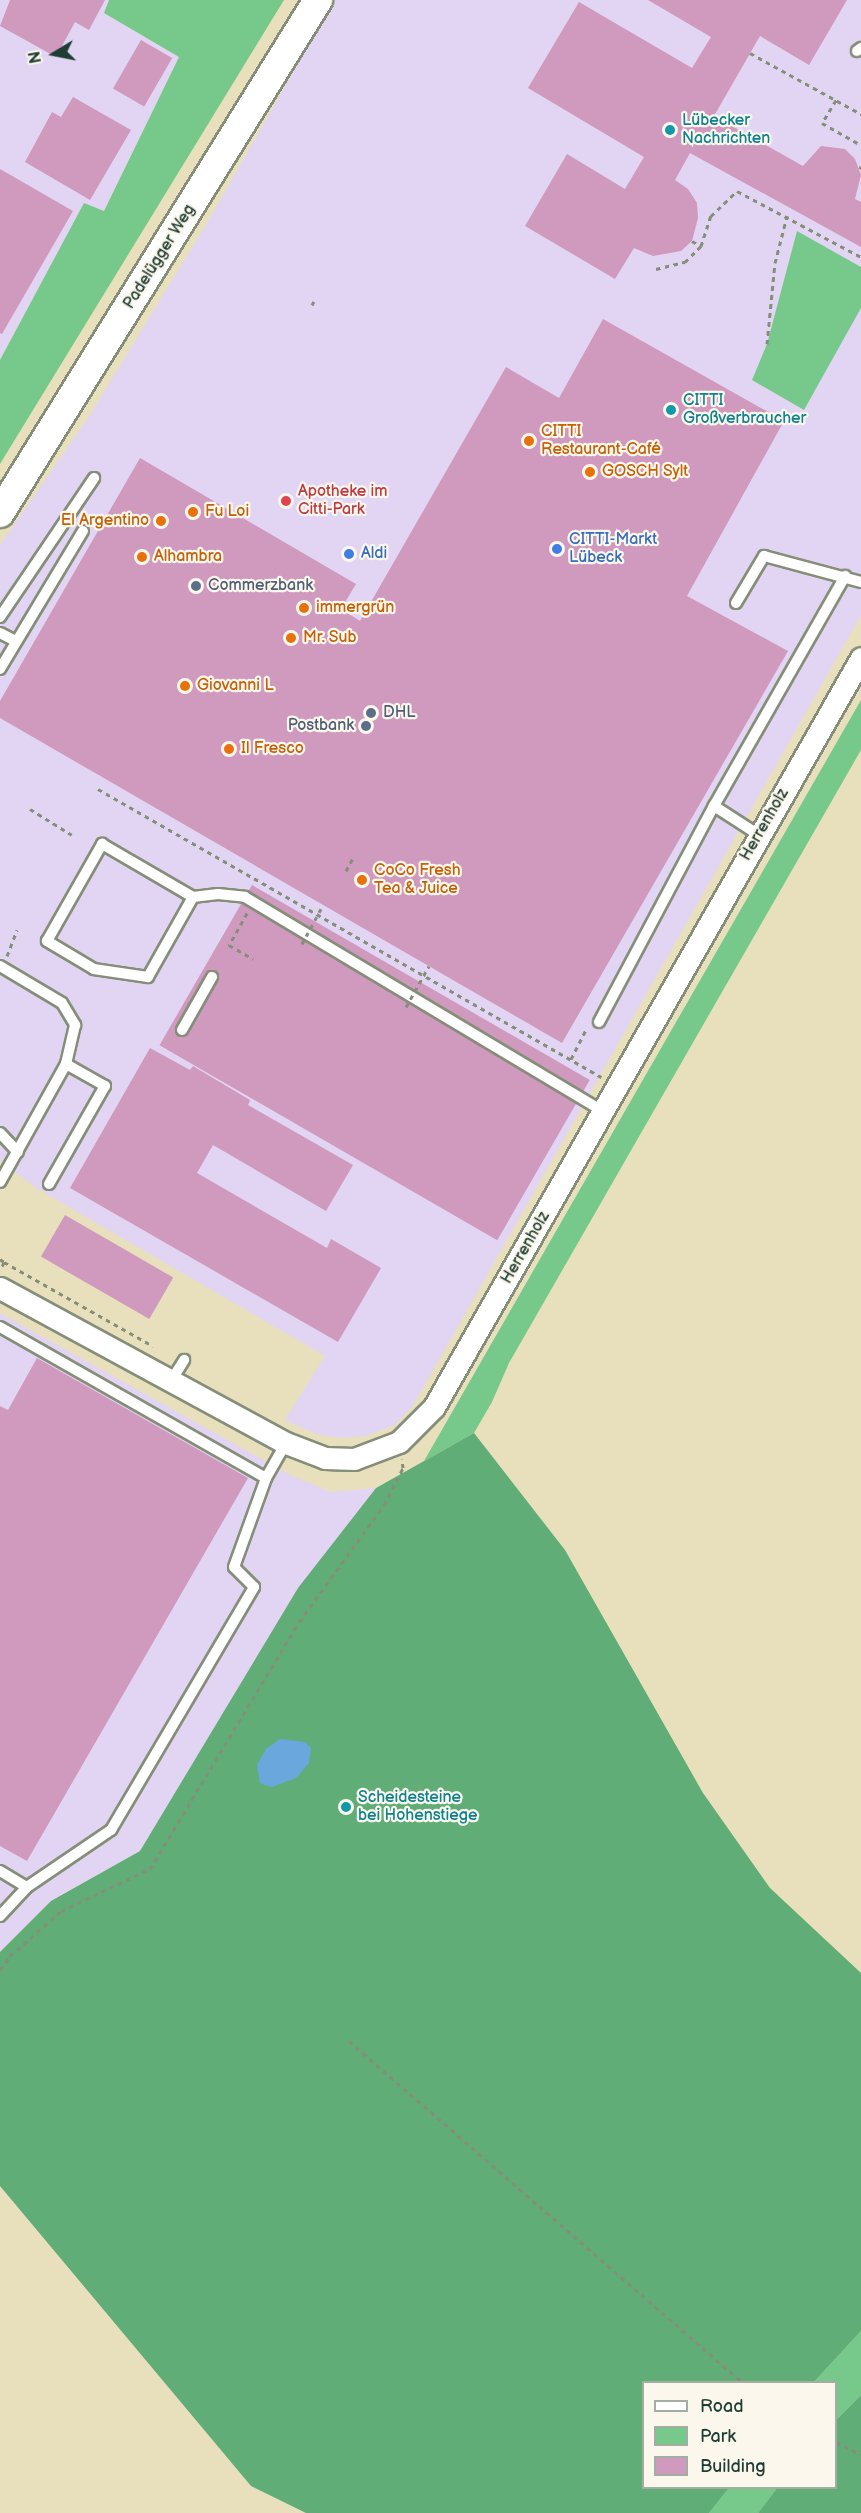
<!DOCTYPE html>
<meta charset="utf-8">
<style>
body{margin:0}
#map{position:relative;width:861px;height:2513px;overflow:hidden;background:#e8e0bc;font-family:"Balsamiq Sans",sans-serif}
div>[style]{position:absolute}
.built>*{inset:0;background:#e2d4f3}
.green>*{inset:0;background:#77c98b}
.forest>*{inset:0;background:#61ad77}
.water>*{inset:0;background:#6aa7dc}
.building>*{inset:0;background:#d099be;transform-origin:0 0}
.path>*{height:3px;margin-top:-1.5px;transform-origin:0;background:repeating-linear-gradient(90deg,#848e78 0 4.5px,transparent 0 9px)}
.roads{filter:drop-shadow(2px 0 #848e78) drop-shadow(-2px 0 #848e78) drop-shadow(0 2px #848e78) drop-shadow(0 -2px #848e78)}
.lane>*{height:10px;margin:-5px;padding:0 5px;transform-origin:5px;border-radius:5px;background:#fff}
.street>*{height:21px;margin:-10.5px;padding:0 10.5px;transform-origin:10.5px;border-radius:10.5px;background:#fff}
.secondary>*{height:28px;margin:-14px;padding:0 14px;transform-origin:14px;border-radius:14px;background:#fff}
.path-bridge>*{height:3px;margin-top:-1.5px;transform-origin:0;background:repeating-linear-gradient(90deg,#848e78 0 4.5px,transparent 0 9px)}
.dots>*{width:16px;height:16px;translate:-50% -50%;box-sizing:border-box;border:3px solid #fbf7ec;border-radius:50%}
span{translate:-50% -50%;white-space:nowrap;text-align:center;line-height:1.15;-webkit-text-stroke:4.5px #fbf7ec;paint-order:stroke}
.culture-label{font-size:16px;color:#0d838f}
.left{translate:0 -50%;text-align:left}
.street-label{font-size:16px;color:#1f3d34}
.food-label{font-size:16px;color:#c56008}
.right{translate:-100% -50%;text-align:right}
.health-label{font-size:16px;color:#be3a42}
.shop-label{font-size:16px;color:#366cbe}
.service-label{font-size:16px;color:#4e5e75}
.legend{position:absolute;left:642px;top:2381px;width:195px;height:108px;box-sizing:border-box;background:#fbf7ec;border:2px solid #a3ada2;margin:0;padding:8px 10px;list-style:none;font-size:18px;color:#1f3d34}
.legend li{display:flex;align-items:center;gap:12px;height:30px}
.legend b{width:30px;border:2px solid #a3ada2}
.north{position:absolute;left:24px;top:24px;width:60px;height:60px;-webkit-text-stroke:4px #fbf7ec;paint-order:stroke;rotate:260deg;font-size:16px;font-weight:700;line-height:24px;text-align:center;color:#1f3d34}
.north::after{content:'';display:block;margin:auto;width:21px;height:27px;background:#1f3d34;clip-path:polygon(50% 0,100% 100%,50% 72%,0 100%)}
</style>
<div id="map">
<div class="built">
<div style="clip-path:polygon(0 0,109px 0,104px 13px,179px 57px,104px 211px,84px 204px,0 360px)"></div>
<div style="clip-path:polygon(334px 0,861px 0,861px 615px,412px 1407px,395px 1425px,366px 1436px,341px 1438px,316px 1434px,285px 1420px,325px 1356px,38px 1189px,0 1161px,0 545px,88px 418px,206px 225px)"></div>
<div style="clip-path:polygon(0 1313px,290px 1475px,331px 1492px,376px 1488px,298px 1589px,140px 1851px,51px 1901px,0 1952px)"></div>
</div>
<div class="green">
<div style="clip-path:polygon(109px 0,284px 0,0 464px,0 360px,84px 203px,104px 211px,179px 57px,104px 13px)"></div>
<div style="clip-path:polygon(797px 231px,861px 267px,861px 308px,804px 410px,752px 380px,767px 344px)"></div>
<div style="clip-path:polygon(861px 700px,861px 750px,509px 1363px,492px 1402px,474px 1433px,424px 1461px)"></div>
<div style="clip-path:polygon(861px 2331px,861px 2395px,836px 2420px,836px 2382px,814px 2382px)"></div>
<div style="clip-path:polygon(729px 2488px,777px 2488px,758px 2513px,709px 2513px)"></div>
</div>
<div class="forest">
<div style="clip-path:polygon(474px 1433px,565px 1550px,703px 1793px,770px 1888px,861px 1973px,861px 2331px,814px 2382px,644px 2382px,644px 2488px,729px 2488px,709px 2513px,306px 2513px,251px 2486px,0 2186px,0 1952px,51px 1901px,140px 1851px,298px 1588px,376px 1488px)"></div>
<div style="clip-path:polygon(861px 2395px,861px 2513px,758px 2513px,777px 2488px,836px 2488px,836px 2420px)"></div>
</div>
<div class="water">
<div style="clip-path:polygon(280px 1739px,305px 1742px,311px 1748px,309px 1763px,296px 1778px,272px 1787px,265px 1785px,260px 1783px,257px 1765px,266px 1749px)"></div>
</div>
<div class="building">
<div style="clip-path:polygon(10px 0,105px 0,89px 30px,75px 22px,56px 57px,0 26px)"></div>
<div style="clip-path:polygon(648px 0,847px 0,809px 65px,760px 36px,714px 116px,803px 166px,821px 146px,845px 149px,855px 159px,861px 175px,855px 199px,861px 202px,861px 247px,690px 153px,675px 180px,688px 189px,697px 203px,698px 218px,692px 241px,681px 251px,653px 256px,634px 248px,615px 279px,525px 226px,567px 154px,625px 189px,644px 157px,528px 88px,579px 2px,692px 68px,711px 37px)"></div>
<div style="left:141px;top:40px;width:36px;height:56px;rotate:30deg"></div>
<div style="clip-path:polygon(73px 97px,131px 130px,90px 200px,25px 162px,52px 112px,61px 117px)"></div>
<div style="clip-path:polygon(0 169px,73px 211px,2px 334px,0 333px)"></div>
<div style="clip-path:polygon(603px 319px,784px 421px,687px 596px,788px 651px,562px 1043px,0 718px,0 701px,140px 458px,356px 584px,341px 609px,360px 621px,506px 367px,559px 398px)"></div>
<div style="left:252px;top:885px;width:390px;height:185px;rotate:30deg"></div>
<div style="clip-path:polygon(150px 1048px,190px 1070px,193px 1066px,250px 1100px,248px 1105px,353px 1165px,326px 1211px,213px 1145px,197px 1173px,327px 1248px,331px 1239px,381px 1268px,338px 1342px,70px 1188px)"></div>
<div style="left:65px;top:1215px;width:125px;height:48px;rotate:30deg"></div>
<div style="clip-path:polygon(37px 1358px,248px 1478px,27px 1861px,0 1846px,0 1406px,8px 1410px)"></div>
</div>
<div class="path">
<div style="left:750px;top:53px;width:127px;rotate:28.8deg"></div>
<div style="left:836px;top:100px;width:27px;rotate:121deg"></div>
<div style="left:822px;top:123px;width:45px;rotate:29.4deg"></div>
<div style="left:860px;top:169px;width:3px;rotate:-72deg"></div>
<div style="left:692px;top:241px;width:10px;rotate:29deg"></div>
<div style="left:656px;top:269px;width:30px;rotate:-14deg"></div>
<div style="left:685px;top:262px;width:23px;rotate:-45deg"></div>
<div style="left:701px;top:246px;width:32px;rotate:-72deg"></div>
<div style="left:711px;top:216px;width:36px;rotate:-44deg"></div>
<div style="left:737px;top:191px;width:140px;rotate:28deg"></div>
<div style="left:312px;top:305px;width:4px;rotate:-63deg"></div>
<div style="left:767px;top:344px;width:81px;rotate:-84.4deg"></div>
<div style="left:775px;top:263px;width:49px;rotate:-75.7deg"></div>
<div style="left:98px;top:789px;width:580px;rotate:29.79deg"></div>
<div style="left:30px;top:809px;width:49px;rotate:31.8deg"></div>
<div style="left:346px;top:871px;width:17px;rotate:-62deg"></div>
<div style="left:247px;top:913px;width:37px;rotate:119deg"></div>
<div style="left:229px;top:945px;width:28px;rotate:30deg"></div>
<div style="left:7px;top:956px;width:28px;rotate:-69deg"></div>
<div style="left:571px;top:1059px;width:34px;rotate:-63deg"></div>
<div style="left:0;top:1259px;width:5px;rotate:37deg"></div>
<div style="left:4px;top:1262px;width:8px;rotate:113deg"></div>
<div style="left:4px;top:1262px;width:171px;rotate:29.4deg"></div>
<div style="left:0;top:1970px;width:17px;rotate:-54deg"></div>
<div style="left:10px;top:1956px;width:68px;rotate:-41.4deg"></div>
<div style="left:61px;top:1911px;width:98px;rotate:-25.3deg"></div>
<div style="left:150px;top:1869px;width:288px;rotate:-58.9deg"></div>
<div style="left:299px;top:1622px;width:145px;rotate:-54deg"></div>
<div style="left:384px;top:1505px;width:42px;rotate:-62.8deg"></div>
<div style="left:403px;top:1468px;width:9px;rotate:-96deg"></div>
<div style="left:349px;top:2041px;width:520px;rotate:40.95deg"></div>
<div style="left:836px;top:2442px;width:28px;rotate:27deg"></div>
</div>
<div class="roads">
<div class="lane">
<div style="left:857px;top:51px;width:5px;rotate:-37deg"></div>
<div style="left:736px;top:603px;width:55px;rotate:-59.2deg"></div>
<div style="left:764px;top:556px;width:100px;rotate:15deg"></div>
<div style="left:0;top:617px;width:168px;rotate:-55.9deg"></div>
<div style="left:0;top:633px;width:18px;rotate:27deg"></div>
<div style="left:0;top:669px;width:161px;rotate:-59deg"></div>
<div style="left:714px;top:806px;width:54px;rotate:32.8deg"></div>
<div style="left:193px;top:897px;width:92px;rotate:119.4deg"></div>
<div style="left:148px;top:977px;width:55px;rotate:-171.6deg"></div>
<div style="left:94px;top:969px;width:55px;rotate:-149.2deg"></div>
<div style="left:47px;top:941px;width:112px;rotate:-60.4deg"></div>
<div style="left:102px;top:844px;width:105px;rotate:30.2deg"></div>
<div style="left:193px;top:897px;width:25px;rotate:-7deg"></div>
<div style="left:218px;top:894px;width:27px;rotate:6deg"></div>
<div style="left:245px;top:897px;width:418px;rotate:30.9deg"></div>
<div style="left:0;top:966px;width:72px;rotate:30.8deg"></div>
<div style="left:62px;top:1003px;width:26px;rotate:59deg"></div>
<div style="left:75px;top:1025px;width:40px;rotate:103deg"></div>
<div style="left:66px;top:1064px;width:135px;rotate:119.2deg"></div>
<div style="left:599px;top:1022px;width:245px;rotate:-62deg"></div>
<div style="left:714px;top:806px;width:265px;rotate:-60.3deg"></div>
<div style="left:182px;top:1030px;width:61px;rotate:-60.5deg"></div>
<div style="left:0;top:1133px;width:26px;rotate:47deg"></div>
<div style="left:49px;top:1184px;width:113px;rotate:-60.3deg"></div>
<div style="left:105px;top:1086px;width:45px;rotate:-150.6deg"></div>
<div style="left:0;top:1327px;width:306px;rotate:29.6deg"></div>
<div style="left:266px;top:1478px;width:40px;rotate:-60.3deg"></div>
<div style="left:171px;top:1381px;width:25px;rotate:-58deg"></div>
<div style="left:0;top:1871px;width:31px;rotate:31deg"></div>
<div style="left:27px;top:1887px;width:102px;rotate:-34.2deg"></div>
<div style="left:111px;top:1830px;width:282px;rotate:-59.5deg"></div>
<div style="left:254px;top:1587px;width:28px;rotate:-135deg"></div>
<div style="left:234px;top:1567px;width:95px;rotate:-70.2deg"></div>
<div style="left:0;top:1916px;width:40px;rotate:-47deg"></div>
</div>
<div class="street">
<div style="left:0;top:1288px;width:325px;rotate:28.5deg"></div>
<div style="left:286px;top:1443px;width:42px;rotate:21deg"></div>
<div style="left:325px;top:1458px;width:29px;rotate:2deg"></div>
<div style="left:354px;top:1459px;width:48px;rotate:-20.7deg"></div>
<div style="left:399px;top:1442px;width:49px;rotate:-45deg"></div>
<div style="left:434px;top:1407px;width:862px;rotate:-60.31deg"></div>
</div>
<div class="secondary">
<div style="left:0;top:513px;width:604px;rotate:-58.21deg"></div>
</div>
</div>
<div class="path-bridge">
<div style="left:302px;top:944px;width:44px;rotate:-61.7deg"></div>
<div style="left:406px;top:1007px;width:47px;rotate:-60.7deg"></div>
</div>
<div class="dots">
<div style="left:670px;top:130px;background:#0f9aa8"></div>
<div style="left:671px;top:410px;background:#0f9aa8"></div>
<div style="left:529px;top:441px;background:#e8710a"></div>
<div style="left:590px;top:472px;background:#e8710a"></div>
<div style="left:286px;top:501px;background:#e0444e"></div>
<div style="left:193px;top:512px;background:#e8710a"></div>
<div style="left:161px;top:521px;background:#e8710a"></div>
<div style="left:557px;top:549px;background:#3f7fe0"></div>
<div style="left:349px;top:554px;background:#3f7fe0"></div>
<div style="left:142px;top:557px;background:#e8710a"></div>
<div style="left:196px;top:586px;background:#5c6f8a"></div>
<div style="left:304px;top:608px;background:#e8710a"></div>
<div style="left:291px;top:638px;background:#e8710a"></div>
<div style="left:185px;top:686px;background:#e8710a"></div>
<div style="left:371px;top:713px;background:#5c6f8a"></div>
<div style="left:366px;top:726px;background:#5c6f8a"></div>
<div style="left:229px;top:749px;background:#e8710a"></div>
<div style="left:362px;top:880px;background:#e8710a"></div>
<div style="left:346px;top:1807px;background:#0f9aa8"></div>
</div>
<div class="culture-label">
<span class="left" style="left:682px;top:130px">Lübecker<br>Nachrichten</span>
<span class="left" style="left:683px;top:410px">CITTI<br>Großverbraucher</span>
<span class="left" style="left:358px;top:1807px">Scheidesteine<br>bei Hohenstiege</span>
</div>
<div class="street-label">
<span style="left:160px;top:257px;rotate:-58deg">Padelügger Weg</span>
<span style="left:765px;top:825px;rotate:-60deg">Herrenholz</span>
<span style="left:526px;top:1248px;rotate:-60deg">Herrenholz</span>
</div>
<div class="food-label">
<span class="left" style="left:541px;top:441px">CITTI<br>Restaurant-Café</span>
<span class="left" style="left:602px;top:472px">GOSCH Sylt</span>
<span class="left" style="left:205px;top:512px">Fu Loi</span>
<span class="right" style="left:149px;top:521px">El Argentino</span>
<span class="left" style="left:154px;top:557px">Alhambra</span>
<span class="left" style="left:316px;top:608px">immergrün</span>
<span class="left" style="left:303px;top:638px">Mr. Sub</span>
<span class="left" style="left:197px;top:686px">Giovanni L</span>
<span class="left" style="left:241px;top:749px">Il Fresco</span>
<span class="left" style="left:374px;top:880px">CoCo Fresh<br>Tea &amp; Juice</span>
</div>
<div class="health-label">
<span class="left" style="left:298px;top:501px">Apotheke im<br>Citti-Park</span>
</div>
<div class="shop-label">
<span class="left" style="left:569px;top:549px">CITTI-Markt<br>Lübeck</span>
<span class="left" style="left:361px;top:554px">Aldi</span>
</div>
<div class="service-label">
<span class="left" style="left:208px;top:586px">Commerzbank</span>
<span class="left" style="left:383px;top:713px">DHL</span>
<span class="right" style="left:354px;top:726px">Postbank</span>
</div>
<ul class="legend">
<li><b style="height:8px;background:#fff"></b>Road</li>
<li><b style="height:16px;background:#77c98b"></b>Park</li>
<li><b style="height:16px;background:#d099be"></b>Building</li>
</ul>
<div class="north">N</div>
</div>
